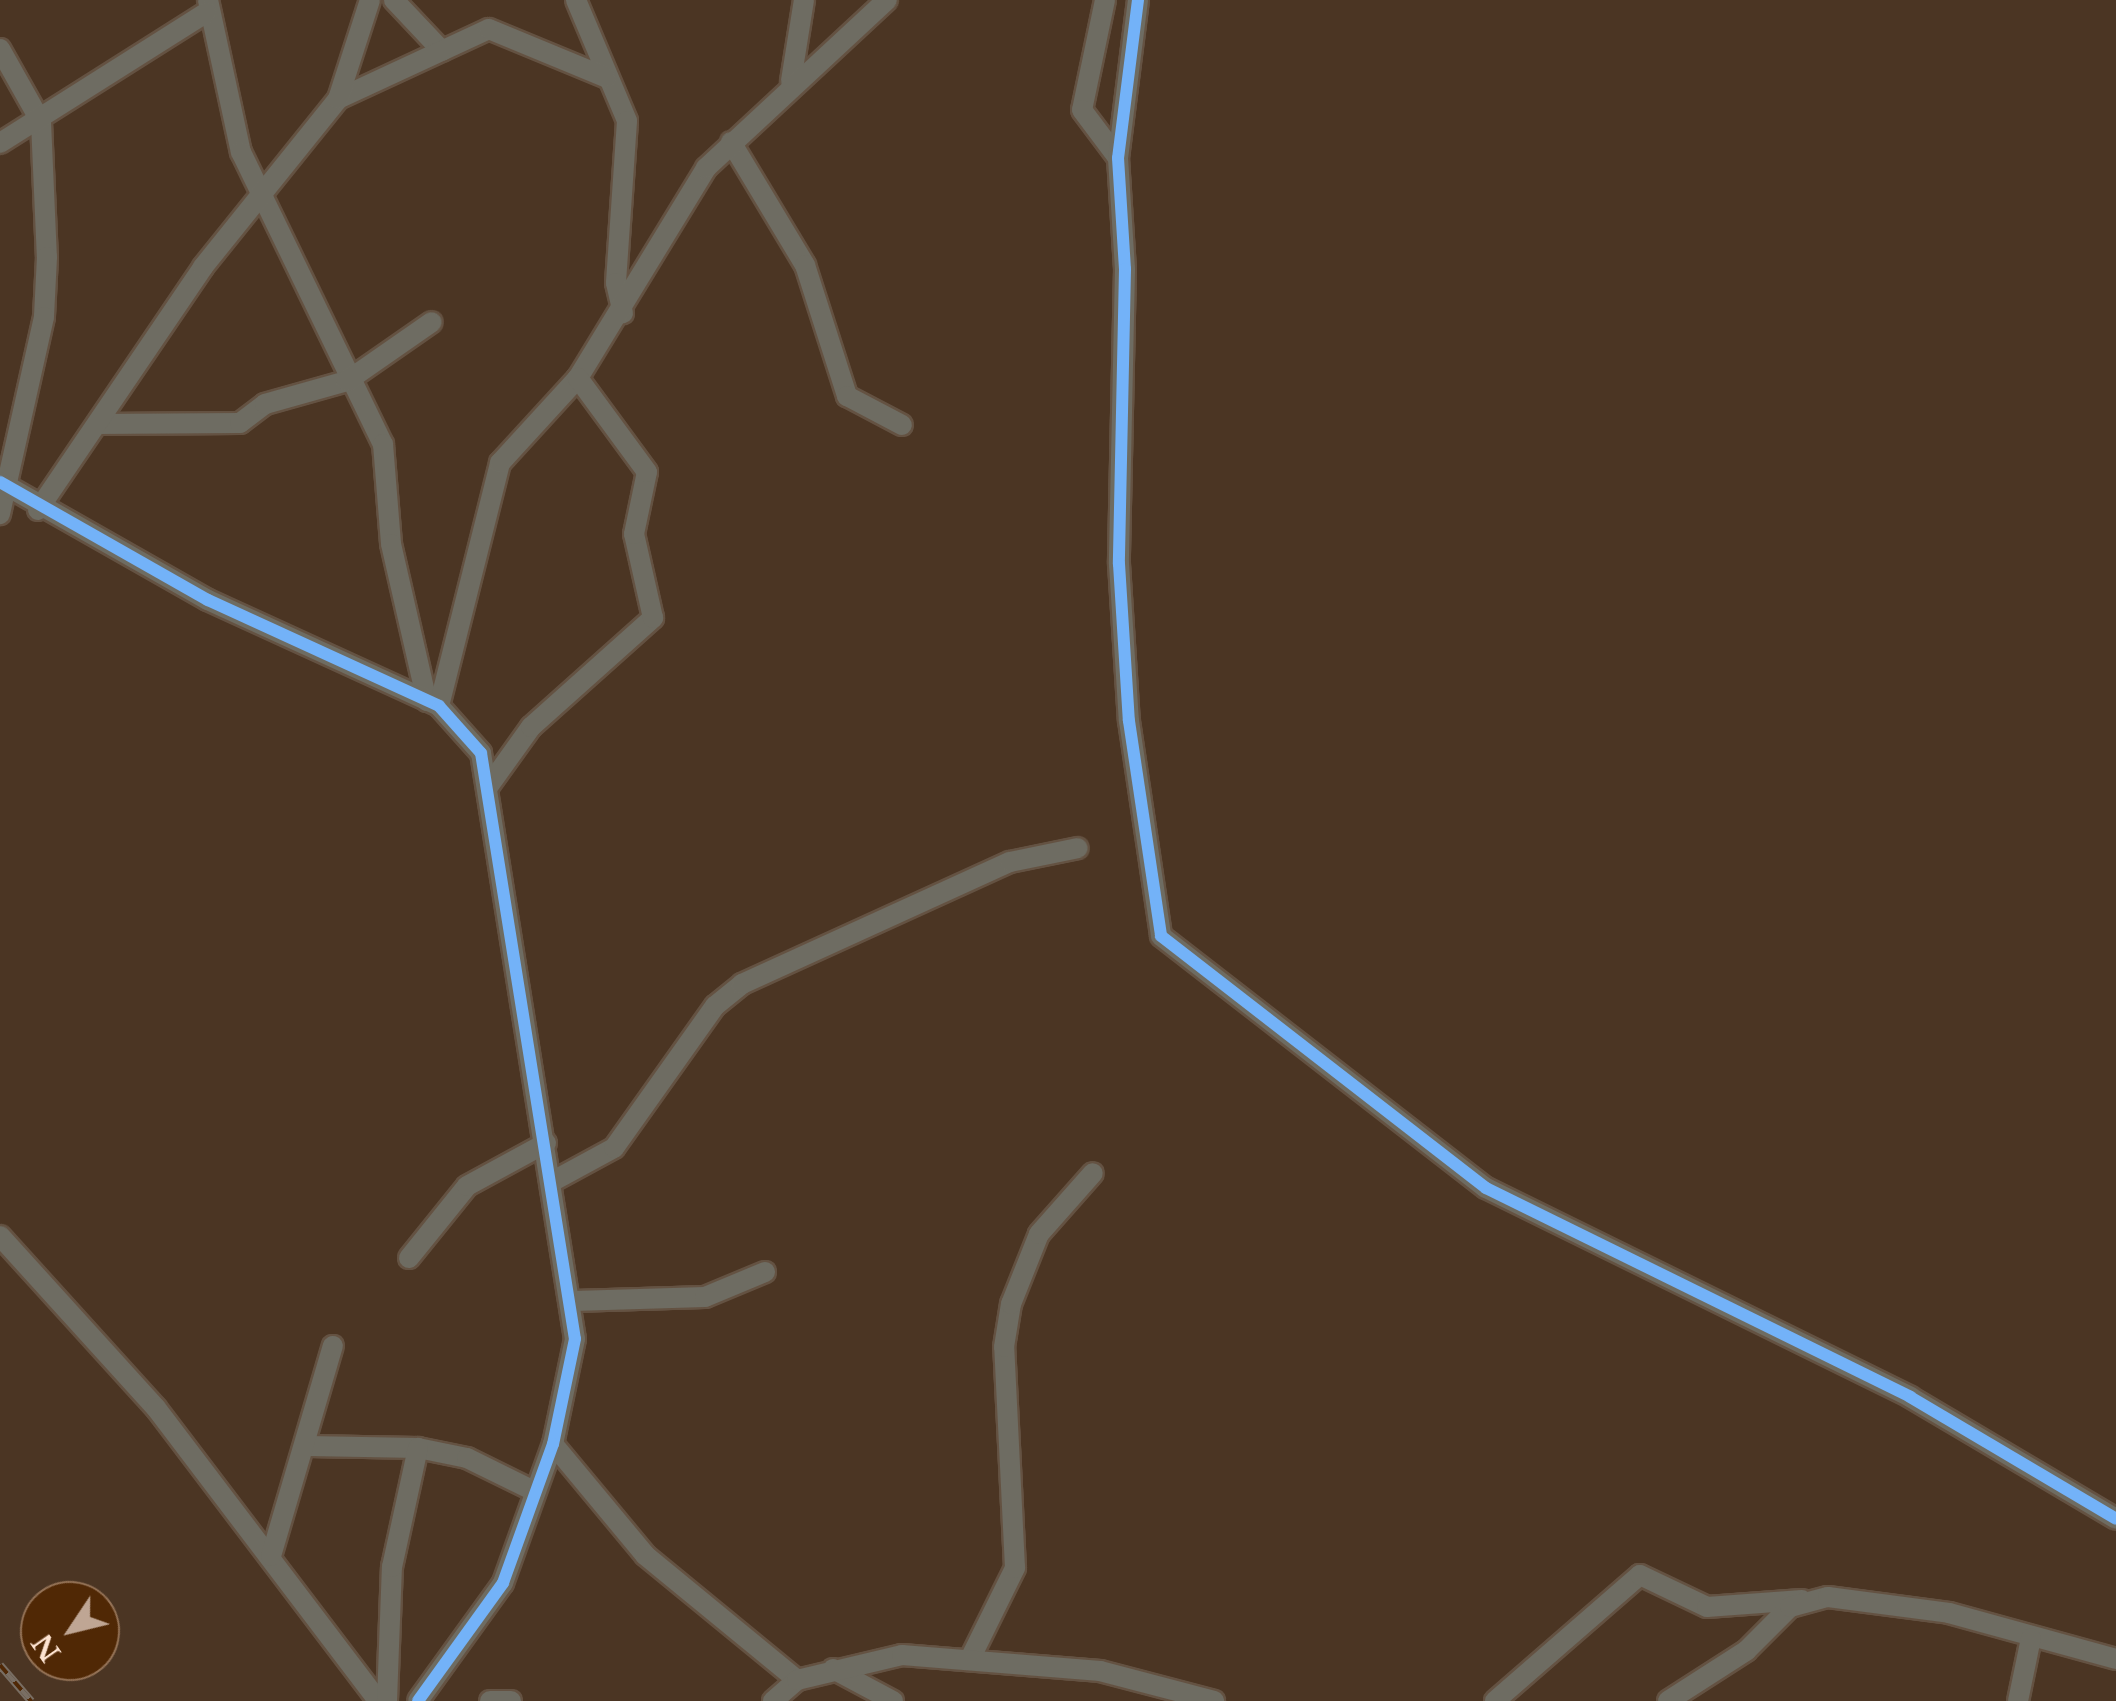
<!DOCTYPE html>
<style>
body{margin:0}
#map{position:relative;width:2116px;height:1701px;overflow:hidden;background:#4b3523;font-family:"Libre Baskerville",serif}
div>[style]{position:absolute}
.roads{filter:drop-shadow(2px 0 #645242) drop-shadow(-2px 0 #645242) drop-shadow(0 2px #645242) drop-shadow(0 -2px #645242)}
.minor>*{height:20px;margin:-10px;padding:0 10px;transform-origin:10px;border-radius:10px;background:#6e6c62}
.rail>*{height:8px;margin-top:-4px;transform-origin:0;background:repeating-linear-gradient(90deg,#502805 0 11px,#796e63 0 22px);box-sizing:border-box;border-block:2px solid #796e63}
.cycleway>*{height:12px;margin:-6px;padding:0 6px;transform-origin:6px;border-radius:6px;background:#73b2f8}
span{translate:-50% -50%;white-space:nowrap;text-align:center;line-height:1.15;-webkit-text-stroke:8px #502805;paint-order:stroke}
.north{position:absolute;left:20px;top:1581px;width:100px;height:100px;box-sizing:border-box;background:#502805;border:2px solid #957357;border-radius:50%;rotate:235deg;font-size:28px;font-weight:700;line-height:40px;text-align:center;color:#fde3d1}
.north::after{content:'';display:block;margin:auto;width:35px;height:45px;background:#bfa694;clip-path:polygon(50% 0,100% 100%,50% 72%,0 100%)}
</style>
<div id="map">
<div class="roads">
<div class="minor">
<div style="left:208px;top:0;width:156px;rotate:77.8deg"></div>
<div style="left:241px;top:152px;width:325px;rotate:64.1deg"></div>
<div style="left:383px;top:444px;width:100px;rotate:85.4deg"></div>
<div style="left:391px;top:544px;width:161px;rotate:77.1deg"></div>
<div style="left:394px;top:0;width:70px;rotate:46.7deg"></div>
<div style="left:576px;top:0;width:131px;rotate:67.1deg"></div>
<div style="left:627px;top:121px;width:162px;rotate:93.9deg"></div>
<div style="left:616px;top:283px;width:31px;rotate:77deg"></div>
<div style="left:1105px;top:0;width:112px;rotate:101.8deg"></div>
<div style="left:1082px;top:110px;width:60px;rotate:53.1deg"></div>
<div style="left:1138px;top:0;width:159px;rotate:97.2deg"></div>
<div style="left:1118px;top:158px;width:111px;rotate:86.4deg"></div>
<div style="left:1125px;top:269px;width:295px;rotate:91.2deg"></div>
<div style="left:1119px;top:564px;width:157px;rotate:86.4deg"></div>
<div style="left:1129px;top:721px;width:217px;rotate:81.5deg"></div>
<div style="left:1161px;top:936px;width:411px;rotate:37.8deg"></div>
<div style="left:1486px;top:1188px;width:473px;rotate:26.2deg"></div>
<div style="left:1910px;top:1397px;width:239px;rotate:30.6deg"></div>
<div style="left:0;top:49px;width:84px;rotate:60.7deg"></div>
<div style="left:41px;top:122px;width:135px;rotate:87.5deg"></div>
<div style="left:47px;top:257px;width:60px;rotate:92.9deg"></div>
<div style="left:44px;top:317px;width:202px;rotate:102.6deg"></div>
<div style="left:791px;top:81px;width:82px;rotate:-80.9deg"></div>
<div style="left:338px;top:99px;width:166px;rotate:-24.9deg"></div>
<div style="left:489px;top:29px;width:126px;rotate:22.5deg"></div>
<div style="left:731px;top:142px;width:144px;rotate:59deg"></div>
<div style="left:805px;top:265px;width:138px;rotate:72.2deg"></div>
<div style="left:847px;top:396px;width:62px;rotate:27.8deg"></div>
<div style="left:0;top:143px;width:244px;rotate:-32.3deg"></div>
<div style="left:97px;top:424px;width:143px;rotate:-0.4deg"></div>
<div style="left:240px;top:423px;width:31px;rotate:-37deg"></div>
<div style="left:265px;top:404px;width:85px;rotate:-15.7deg"></div>
<div style="left:347px;top:381px;width:103px;rotate:-34.8deg"></div>
<div style="left:0;top:482px;width:239px;rotate:29.6deg"></div>
<div style="left:208px;top:600px;width:254px;rotate:24.6deg"></div>
<div style="left:439px;top:706px;width:63px;rotate:48.2deg"></div>
<div style="left:481px;top:753px;width:593px;rotate:80.89deg"></div>
<div style="left:575px;top:1339px;width:107px;rotate:101.8deg"></div>
<div style="left:553px;top:1444px;width:148px;rotate:109.8deg"></div>
<div style="left:503px;top:1583px;width:145px;rotate:125.8deg"></div>
<div style="left:38px;top:510px;width:294px;rotate:-55.8deg"></div>
<div style="left:203px;top:267px;width:216px;rotate:-51.2deg"></div>
<div style="left:338px;top:99px;width:104px;rotate:-72.1deg"></div>
<div style="left:439px;top:706px;width:251px;rotate:-75.9deg"></div>
<div style="left:500px;top:463px;width:115px;rotate:-47.5deg"></div>
<div style="left:578px;top:378px;width:246px;rotate:-58.6deg"></div>
<div style="left:706px;top:168px;width:247px;rotate:-42.9deg"></div>
<div style="left:488px;top:787px;width:74px;rotate:-54.4deg"></div>
<div style="left:531px;top:727px;width:164px;rotate:-41.8deg"></div>
<div style="left:653px;top:618px;width:86px;rotate:-102.7deg"></div>
<div style="left:634px;top:534px;width:63px;rotate:-78.2deg"></div>
<div style="left:647px;top:472px;width:117px;rotate:-126.3deg"></div>
<div style="left:555px;top:1180px;width:67px;rotate:-28.5deg"></div>
<div style="left:614px;top:1148px;width:174px;rotate:-54.6deg"></div>
<div style="left:715px;top:1006px;width:35px;rotate:-39deg"></div>
<div style="left:742px;top:984px;width:294px;rotate:-24.5deg"></div>
<div style="left:1010px;top:862px;width:69px;rotate:-11.6deg"></div>
<div style="left:0;top:1236px;width:232px;rotate:47.8deg"></div>
<div style="left:156px;top:1408px;width:368px;rotate:52.8deg"></div>
<div style="left:409px;top:1258px;width:92px;rotate:-51.1deg"></div>
<div style="left:467px;top:1186px;width:90px;rotate:-28.6deg"></div>
<div style="left:574px;top:1301px;width:131px;rotate:-1.7deg"></div>
<div style="left:705px;top:1297px;width:65px;rotate:-22.6deg"></div>
<div style="left:553px;top:1444px;width:144px;rotate:50.3deg"></div>
<div style="left:645px;top:1555px;width:197px;rotate:39.4deg"></div>
<div style="left:308px;top:1446px;width:110px;rotate:1deg"></div>
<div style="left:418px;top:1448px;width:50px;rotate:11.5deg"></div>
<div style="left:467px;top:1458px;width:75px;rotate:26.2deg"></div>
<div style="left:271px;top:1556px;width:219px;rotate:-73.6deg"></div>
<div style="left:970px;top:1659px;width:102px;rotate:-63.7deg"></div>
<div style="left:1015px;top:1568px;width:221px;rotate:-92.8deg"></div>
<div style="left:1004px;top:1347px;width:44px;rotate:-80.8deg"></div>
<div style="left:1011px;top:1304px;width:75px;rotate:-68.2deg"></div>
<div style="left:1039px;top:1234px;width:81px;rotate:-48.5deg"></div>
<div style="left:833px;top:1669px;width:68px;rotate:28.1deg"></div>
<div style="left:387px;top:1701px;width:134px;rotate:-87.9deg"></div>
<div style="left:392px;top:1567px;width:122px;rotate:-77.7deg"></div>
<div style="left:490px;top:1701px;width:21px"></div>
<div style="left:773px;top:1701px;width:32px;rotate:-41deg"></div>
<div style="left:797px;top:1680px;width:108px;rotate:-13.4deg"></div>
<div style="left:902px;top:1655px;width:199px;rotate:4.6deg"></div>
<div style="left:1100px;top:1671px;width:118px;rotate:14.7deg"></div>
<div style="left:1495px;top:1701px;width:192px;rotate:-41deg"></div>
<div style="left:1640px;top:1575px;width:74px;rotate:25.5deg"></div>
<div style="left:1707px;top:1607px;width:95px;rotate:-4.2deg"></div>
<div style="left:1668px;top:1701px;width:93px;rotate:-32.7deg"></div>
<div style="left:1746px;top:1651px;width:62px;rotate:-45deg"></div>
<div style="left:1790px;top:1607px;width:39px;rotate:-15deg"></div>
<div style="left:1828px;top:1597px;width:122px;rotate:7.5deg"></div>
<div style="left:1949px;top:1613px;width:173px;rotate:15.4deg"></div>
<div style="left:2018px;top:1701px;width:64px;rotate:-78.3deg"></div>
</div>
</div>
<div class="rail">
<div style="left:0;top:1665px;width:48px;rotate:49.3deg"></div>
</div>
<div class="cycleway">
<div style="left:1138px;top:0;width:159px;rotate:97.2deg"></div>
<div style="left:1118px;top:158px;width:111px;rotate:86.4deg"></div>
<div style="left:1125px;top:269px;width:295px;rotate:91.2deg"></div>
<div style="left:1119px;top:564px;width:157px;rotate:86.4deg"></div>
<div style="left:1129px;top:721px;width:217px;rotate:81.5deg"></div>
<div style="left:1161px;top:936px;width:411px;rotate:37.8deg"></div>
<div style="left:1486px;top:1188px;width:473px;rotate:26.2deg"></div>
<div style="left:1910px;top:1397px;width:239px;rotate:30.6deg"></div>
<div style="left:0;top:482px;width:239px;rotate:29.6deg"></div>
<div style="left:208px;top:600px;width:254px;rotate:24.6deg"></div>
<div style="left:439px;top:706px;width:63px;rotate:48.2deg"></div>
<div style="left:481px;top:753px;width:593px;rotate:80.89deg"></div>
<div style="left:575px;top:1339px;width:107px;rotate:101.8deg"></div>
<div style="left:553px;top:1444px;width:148px;rotate:109.8deg"></div>
<div style="left:503px;top:1583px;width:145px;rotate:125.8deg"></div>
</div>
<div class="north">N</div>
</div>
